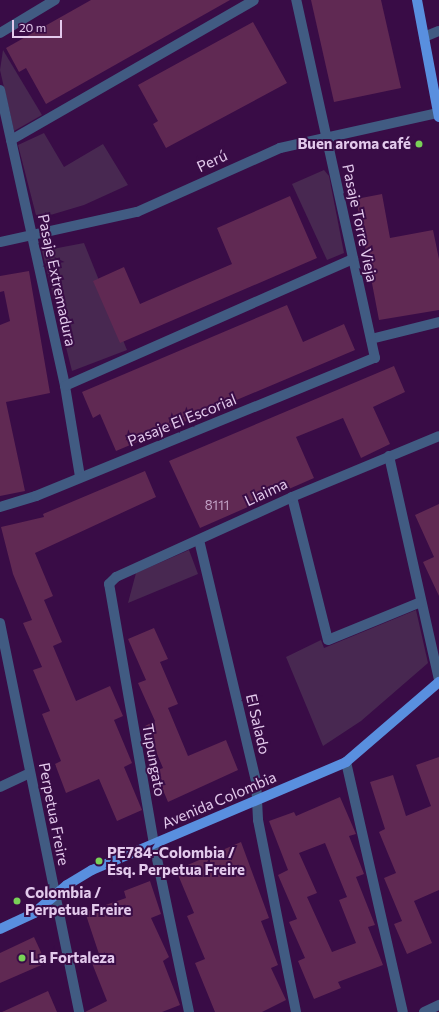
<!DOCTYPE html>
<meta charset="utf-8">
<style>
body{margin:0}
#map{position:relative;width:439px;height:1012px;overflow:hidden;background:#390c46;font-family:Commissioner,sans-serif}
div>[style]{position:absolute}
.green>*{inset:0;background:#482851}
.building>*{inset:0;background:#602953}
.minor>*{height:10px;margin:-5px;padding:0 5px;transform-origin:5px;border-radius:5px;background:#415b82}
.major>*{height:10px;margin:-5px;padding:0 5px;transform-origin:5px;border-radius:5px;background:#598fdf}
.dots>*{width:11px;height:11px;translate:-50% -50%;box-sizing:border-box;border:2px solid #390c46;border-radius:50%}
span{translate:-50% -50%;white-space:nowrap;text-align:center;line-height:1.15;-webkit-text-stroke:4px #390c46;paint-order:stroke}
.number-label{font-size:13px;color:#c2a2c6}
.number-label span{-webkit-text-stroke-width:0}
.poi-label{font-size:15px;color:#e3caec;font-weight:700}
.right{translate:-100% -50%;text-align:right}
.left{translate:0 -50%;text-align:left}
.street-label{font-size:15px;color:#e3caec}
.scale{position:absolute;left:12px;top:20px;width:50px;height:18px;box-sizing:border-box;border:2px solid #e3caec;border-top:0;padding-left:5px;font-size:12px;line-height:14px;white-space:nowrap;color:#e3caec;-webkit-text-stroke:3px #390c46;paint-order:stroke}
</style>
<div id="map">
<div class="green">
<div style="clip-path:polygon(3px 50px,42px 115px,14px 131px,0 70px)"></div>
<div style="clip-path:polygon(44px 133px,64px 167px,103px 144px,128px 185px,84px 205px,37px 219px,18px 145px)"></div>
<div style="clip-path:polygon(324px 170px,329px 176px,344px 253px,327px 260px,292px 184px)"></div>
<div style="clip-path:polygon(84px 243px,127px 350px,72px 371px,42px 251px)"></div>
<div style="clip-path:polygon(189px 550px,198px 574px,128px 603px,136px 573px)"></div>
<div style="clip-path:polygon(416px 610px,428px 663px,361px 721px,323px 746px,286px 657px,321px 640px,324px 648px)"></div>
</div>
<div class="building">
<div style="clip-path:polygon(91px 0,230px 0,46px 104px,26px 68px,19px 72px,6px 48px)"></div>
<div style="clip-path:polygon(311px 0,381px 0,401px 88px,334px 102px)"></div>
<div style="clip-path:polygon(253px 22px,287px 83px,166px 148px,153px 124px,158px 121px,138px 85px)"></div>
<div style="clip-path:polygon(382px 194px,390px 238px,433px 230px,439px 259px,439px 310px,379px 320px,356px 199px)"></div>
<div style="clip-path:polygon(290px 196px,317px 258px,120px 343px,93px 281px,124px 267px,140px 304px,190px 282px,232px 264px,217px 228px)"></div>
<div style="clip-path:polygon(29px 271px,50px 393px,6px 402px,25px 491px,0 496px,0 325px,10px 321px,4px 291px,0 292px,0 276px)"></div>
<div style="clip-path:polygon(287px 305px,303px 342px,344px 324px,355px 350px,116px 451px,100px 414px,93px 418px,82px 392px)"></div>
<div style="clip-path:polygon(394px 366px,405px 392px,373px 407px,390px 444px,361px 458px,343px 418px,296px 437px,314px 478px,200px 528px,169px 461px)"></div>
<div style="clip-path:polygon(145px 471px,156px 497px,35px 553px,53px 596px,44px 600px,62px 642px,53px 646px,76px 701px,110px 686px,123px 716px,114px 720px,132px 763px,124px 767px,142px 810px,117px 821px,99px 779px,66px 793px,55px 764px,61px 761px,42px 714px,50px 711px,33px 670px,42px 667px,23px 623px,32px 620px,13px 574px,1px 527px,44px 517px,43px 514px)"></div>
<div style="clip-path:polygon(439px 504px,439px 596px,423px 562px,434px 557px,415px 515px)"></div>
<div style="clip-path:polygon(154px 628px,168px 659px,160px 662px,178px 704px,168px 708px,188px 756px,226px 740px,238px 770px,168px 802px,155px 771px,163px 768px,145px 726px,155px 721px,138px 683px,146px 680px,128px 639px)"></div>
<div style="clip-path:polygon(439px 757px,439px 890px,414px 901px,432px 943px,407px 954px,394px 924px,402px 921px,384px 878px,396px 873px,379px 832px,385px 829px,370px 782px,393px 775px,406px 816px,431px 806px,416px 765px)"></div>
<div style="clip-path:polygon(evenodd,340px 797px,356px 834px,349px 836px,364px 874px,356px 877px,375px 925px,368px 927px,383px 965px,338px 982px,341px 988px,314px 999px,298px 961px,305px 958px,289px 922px,297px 919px,278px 875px,288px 870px,269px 821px,294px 812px,296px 816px,340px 797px,325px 843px,347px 897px,339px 900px,356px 943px,332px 952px,307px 897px,317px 893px,299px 853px,325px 843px)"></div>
<div style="clip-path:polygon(241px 842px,269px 918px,261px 921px,278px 965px,271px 968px,286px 1000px,262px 1012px,215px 1012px,195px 963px,205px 959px,187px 916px,194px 913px,176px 870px)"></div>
<div style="clip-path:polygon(150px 881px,161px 914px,151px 918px,169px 957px,163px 961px,180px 1005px,162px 1012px,85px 1012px,107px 1001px,90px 958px,99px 954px,85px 912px,126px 898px,124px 891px)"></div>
<div style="clip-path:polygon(34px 937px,46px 963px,0 983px,0 953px)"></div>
<div style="clip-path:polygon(48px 991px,57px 1012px,2px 1012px,37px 996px)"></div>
</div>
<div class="minor">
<div style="left:0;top:33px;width:64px;rotate:-31deg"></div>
<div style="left:424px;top:37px;width:16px;rotate:-22deg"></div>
<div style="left:0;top:90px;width:303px;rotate:77.6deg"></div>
<div style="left:65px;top:386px;width:92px;rotate:80.6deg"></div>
<div style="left:11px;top:140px;width:280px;rotate:-29.9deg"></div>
<div style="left:0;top:242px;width:140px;rotate:-12.4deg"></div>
<div style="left:137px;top:212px;width:157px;rotate:-24.1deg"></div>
<div style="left:280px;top:148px;width:162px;rotate:-12.5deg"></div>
<div style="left:371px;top:339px;width:70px;rotate:-14deg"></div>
<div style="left:65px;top:386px;width:315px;rotate:-23.8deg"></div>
<div style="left:389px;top:456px;width:230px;rotate:77.4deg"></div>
<div style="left:292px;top:497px;width:147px;rotate:75.9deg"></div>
<div style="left:328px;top:640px;width:100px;rotate:-22.2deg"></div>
<div style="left:0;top:507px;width:38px;rotate:-17deg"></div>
<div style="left:36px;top:496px;width:366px;rotate:-22.2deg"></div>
<div style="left:375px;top:358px;width:367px;rotate:-102.4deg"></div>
<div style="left:199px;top:540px;width:248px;rotate:76.7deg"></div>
<div style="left:256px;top:781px;width:39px;rotate:87deg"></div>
<div style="left:258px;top:820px;width:196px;rotate:78.8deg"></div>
<div style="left:0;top:623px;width:397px;rotate:78.5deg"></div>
<div style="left:346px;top:762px;width:256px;rotate:77.2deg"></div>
<div style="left:0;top:787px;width:33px;rotate:-25deg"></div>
<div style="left:189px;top:1012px;width:172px;rotate:-101.8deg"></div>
<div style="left:154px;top:844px;width:264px;rotate:-99.8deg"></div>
<div style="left:109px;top:584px;width:10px;rotate:-45deg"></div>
<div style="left:116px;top:577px;width:193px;rotate:-24.4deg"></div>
<div style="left:292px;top:497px;width:159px;rotate:-22.5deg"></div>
<div style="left:424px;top:1012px;width:17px;rotate:-25deg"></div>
</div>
<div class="major">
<div style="left:417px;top:0;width:119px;rotate:79.4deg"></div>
<div style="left:0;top:929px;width:38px;rotate:-25deg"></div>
<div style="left:34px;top:913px;width:43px;rotate:-40.3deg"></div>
<div style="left:67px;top:885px;width:29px;rotate:-31deg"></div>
<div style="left:92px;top:870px;width:276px;rotate:-23deg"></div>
<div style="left:346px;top:762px;width:123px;rotate:-40.7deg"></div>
</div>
<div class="dots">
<div style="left:419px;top:144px;background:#79d157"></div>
<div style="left:99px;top:861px;background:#79d157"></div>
<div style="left:17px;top:901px;background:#79d157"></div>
<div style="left:22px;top:958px;background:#79d157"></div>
</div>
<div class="number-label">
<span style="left:217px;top:505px">8111</span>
</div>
<div class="poi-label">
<span class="right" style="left:411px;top:144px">Buen aroma café</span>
<span class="left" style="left:107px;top:861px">PE784-Colombia /<br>Esq. Perpetua Freire</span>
<span class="left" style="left:25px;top:901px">Colombia /<br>Perpetua Freire</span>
<span class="left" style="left:30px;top:958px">La Fortaleza</span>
</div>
<div class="street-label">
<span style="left:212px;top:161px;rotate:-25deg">Perú</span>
<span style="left:360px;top:223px;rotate:78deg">Pasaje Torre Vieja</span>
<span style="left:57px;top:280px;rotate:78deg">Pasaje Extremadura</span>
<span style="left:182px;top:420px;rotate:-22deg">Pasaje El Escorial</span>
<span style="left:266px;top:492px;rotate:-25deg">Llaima</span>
<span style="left:258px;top:724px;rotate:77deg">El Salado</span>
<span style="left:154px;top:760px;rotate:80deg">Tupungato</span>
<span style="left:219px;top:800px;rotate:-23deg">Avenida Colombia</span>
<span style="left:54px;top:814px;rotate:79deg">Perpetua Freire</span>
</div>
<div class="scale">20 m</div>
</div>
